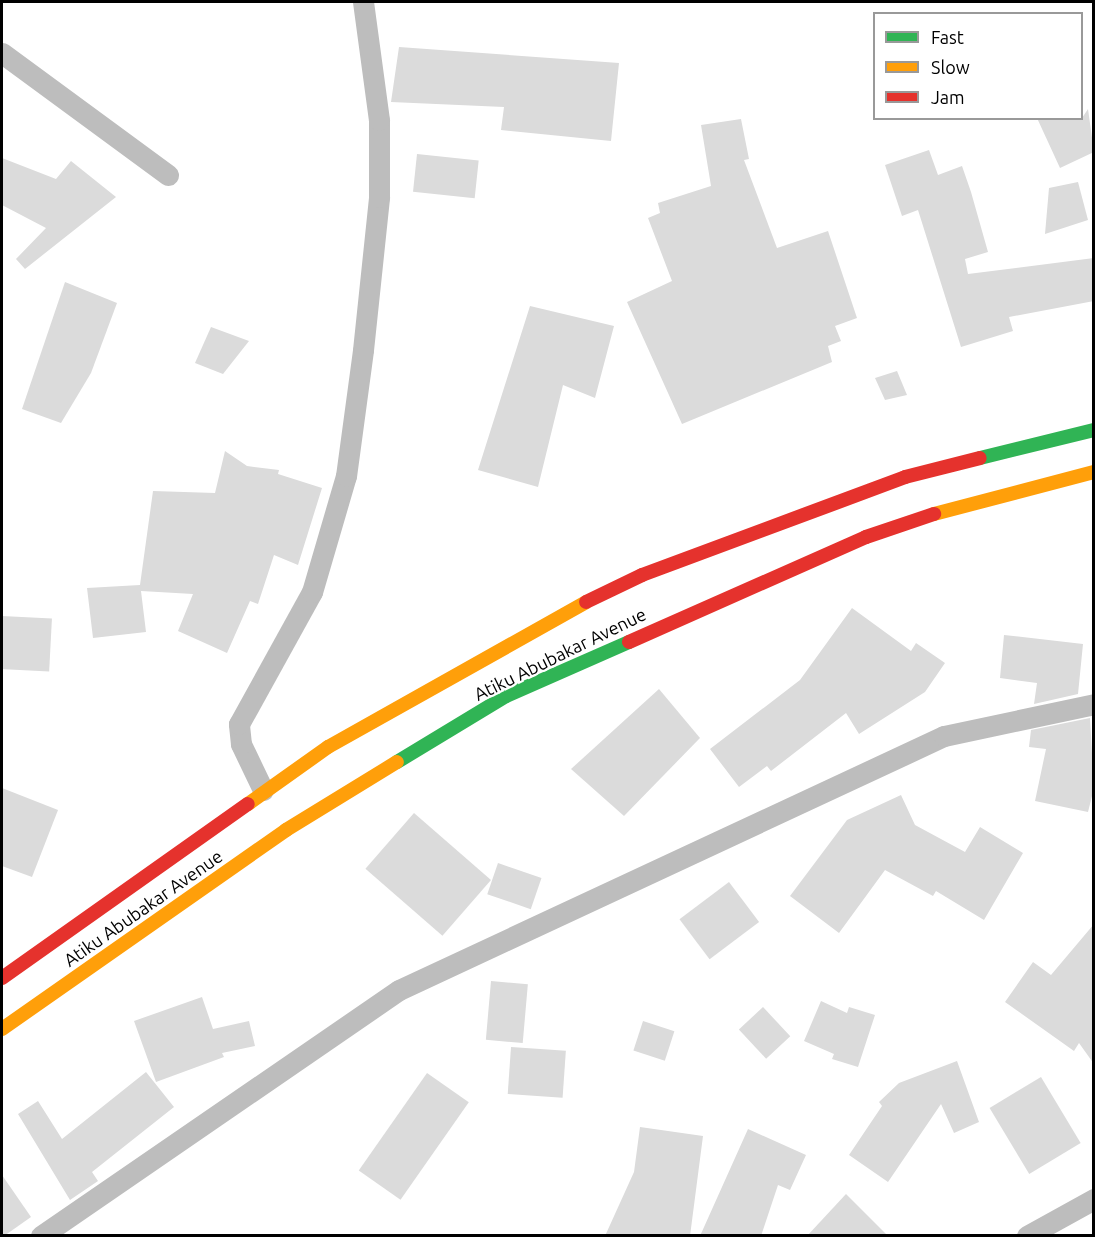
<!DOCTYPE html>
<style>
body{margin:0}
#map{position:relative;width:1095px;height:1237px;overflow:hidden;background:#fff;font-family:Ubuntu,sans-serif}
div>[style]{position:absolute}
.building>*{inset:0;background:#dbdbdb;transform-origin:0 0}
.street>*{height:21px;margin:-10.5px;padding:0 10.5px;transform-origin:10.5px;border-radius:10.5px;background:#bdbdbd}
.fast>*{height:14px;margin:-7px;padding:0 7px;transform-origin:7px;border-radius:7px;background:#30b455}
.slow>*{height:14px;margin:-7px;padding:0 7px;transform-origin:7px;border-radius:7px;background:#ff9f0a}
.jam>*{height:14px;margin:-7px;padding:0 7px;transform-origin:7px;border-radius:7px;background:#e5322d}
span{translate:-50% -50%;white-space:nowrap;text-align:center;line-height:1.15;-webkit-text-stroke:4.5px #fff;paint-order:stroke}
.street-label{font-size:18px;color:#000}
.frame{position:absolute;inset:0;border:3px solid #000;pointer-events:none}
.legend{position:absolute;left:873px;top:12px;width:210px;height:108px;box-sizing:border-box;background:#fff;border:2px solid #999;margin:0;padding:8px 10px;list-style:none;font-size:18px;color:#000}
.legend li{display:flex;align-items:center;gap:12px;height:30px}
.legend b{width:30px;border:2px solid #999}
</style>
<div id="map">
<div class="building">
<div style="clip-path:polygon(399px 47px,619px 63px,611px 141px,501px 130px,504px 107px,391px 102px)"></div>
<div style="clip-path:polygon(1088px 109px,1094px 152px,1060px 168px,1037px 118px,1082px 118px)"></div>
<div style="clip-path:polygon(741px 119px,749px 159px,744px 160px,777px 248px,828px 231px,857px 318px,835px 326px,841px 341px,828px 346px,832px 362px,682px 424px,627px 302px,672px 281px,648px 218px,660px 213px,658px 203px,711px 186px,701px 125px)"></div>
<div style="clip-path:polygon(929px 150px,938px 175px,962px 166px,971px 192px,988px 252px,965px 259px,968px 274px,1094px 258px,1094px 301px,1009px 317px,1013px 331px,961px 347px,918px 210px,902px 216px,885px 165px)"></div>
<div style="left:417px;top:154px;width:62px;height:38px;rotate:6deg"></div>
<div style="clip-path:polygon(2px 158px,56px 179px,71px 161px,116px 197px,25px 269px,16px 259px,46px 228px,2px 205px)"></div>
<div style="clip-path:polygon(1078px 182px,1088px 220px,1045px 234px,1049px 188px)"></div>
<div style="clip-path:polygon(65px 282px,117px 303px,91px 373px,61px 423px,22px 409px)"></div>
<div style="clip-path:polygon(530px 306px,614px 326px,595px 398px,563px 385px,538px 487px,478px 470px)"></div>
<div style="clip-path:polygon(211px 327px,249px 341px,223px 374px,195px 363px)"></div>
<div style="clip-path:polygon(897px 371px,907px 395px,885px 400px,875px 378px)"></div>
<div style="clip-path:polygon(225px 451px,247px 466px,279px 470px,278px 474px,322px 488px,298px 565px,274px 555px,258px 604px,250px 601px,227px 653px,178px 631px,193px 594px,141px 591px,146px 632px,93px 638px,87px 588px,140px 585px,153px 491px,215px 493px)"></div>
<div style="clip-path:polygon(852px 608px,911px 651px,916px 643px,945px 663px,925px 692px,859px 734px,846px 713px,771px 771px,767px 766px,739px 787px,710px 749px,800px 680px)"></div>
<div style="left:2px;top:616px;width:50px;height:53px;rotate:3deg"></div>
<div style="clip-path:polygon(1004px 635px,1083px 644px,1078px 694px,1034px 704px,1037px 683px,1000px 678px)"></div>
<div style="clip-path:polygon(659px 689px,700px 738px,624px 816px,571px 769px)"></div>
<div style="clip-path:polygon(1090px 718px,1094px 788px,1088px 812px,1035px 801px,1046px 749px,1029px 747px,1031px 730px)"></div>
<div style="clip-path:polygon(2px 788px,58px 810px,32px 877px,2px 866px)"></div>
<div style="clip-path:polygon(901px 795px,915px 825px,965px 852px,980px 827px,1023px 853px,984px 920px,936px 891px,933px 896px,885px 870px,839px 933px,790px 896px,847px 820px)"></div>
<div style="left:414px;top:813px;width:102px;height:74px;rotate:41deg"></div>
<div style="left:498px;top:863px;width:46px;height:33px;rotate:19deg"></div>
<div style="left:729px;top:882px;width:50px;height:62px;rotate:53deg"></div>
<div style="clip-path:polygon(1094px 924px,1094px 1064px,1079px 1043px,1074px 1051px,1005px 1002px,1033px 962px,1051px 975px)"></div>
<div style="left:491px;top:981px;width:37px;height:59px;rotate:5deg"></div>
<div style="clip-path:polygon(202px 997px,213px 1029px,249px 1021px,255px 1046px,222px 1053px,224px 1057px,156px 1082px,134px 1021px)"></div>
<div style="clip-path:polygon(821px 1001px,847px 1013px,849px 1007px,875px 1015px,858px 1067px,832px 1059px,834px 1054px,804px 1041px)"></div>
<div style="left:763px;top:1007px;width:40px;height:33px;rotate:47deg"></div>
<div style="left:643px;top:1021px;width:33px;height:31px;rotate:18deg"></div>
<div style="left:511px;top:1047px;width:55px;height:47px;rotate:4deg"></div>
<div style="clip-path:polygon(957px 1061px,979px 1122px,954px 1133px,941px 1104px,888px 1182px,849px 1155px,882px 1106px,879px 1102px,899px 1083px)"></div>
<div style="clip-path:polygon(146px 1072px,174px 1107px,92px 1172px,98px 1181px,70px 1200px,18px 1114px,38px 1101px,62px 1139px)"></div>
<div style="left:427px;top:1073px;width:51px;height:119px;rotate:35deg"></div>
<div style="left:1041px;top:1077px;width:77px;height:60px;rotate:59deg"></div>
<div style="clip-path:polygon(640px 1127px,703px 1136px,690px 1236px,605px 1236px,634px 1172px)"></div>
<div style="clip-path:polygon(748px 1129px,806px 1155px,790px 1190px,778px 1185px,761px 1236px,700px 1236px)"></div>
<div style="clip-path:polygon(2px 1175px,31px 1217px,4px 1236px,2px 1236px)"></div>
<div style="clip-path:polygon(846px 1194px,888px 1236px,807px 1236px)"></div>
</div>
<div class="street">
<div style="left:2px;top:53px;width:206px;rotate:36.3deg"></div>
<div style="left:263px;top:790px;width:51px;rotate:-115.6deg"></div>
<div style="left:241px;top:744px;width:20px;rotate:-96deg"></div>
<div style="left:239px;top:724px;width:151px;rotate:-61.1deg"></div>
<div style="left:312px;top:592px;width:121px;rotate:-73.7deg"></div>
<div style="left:346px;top:476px;width:127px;rotate:-82.3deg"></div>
<div style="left:363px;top:350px;width:154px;rotate:-84deg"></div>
<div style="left:379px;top:197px;width:77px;rotate:-90deg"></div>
<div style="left:379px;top:120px;width:119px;rotate:-97.7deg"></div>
<div style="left:41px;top:1236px;width:434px;rotate:-34.5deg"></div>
<div style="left:399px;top:990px;width:601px;rotate:-24.99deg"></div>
<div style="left:944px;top:736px;width:153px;rotate:-12deg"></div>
<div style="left:1027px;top:1236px;width:77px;rotate:-28.9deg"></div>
</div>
<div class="fast">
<div style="left:980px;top:458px;width:117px;rotate:-13.8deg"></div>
<div style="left:397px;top:762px;width:127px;rotate:-31.2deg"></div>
<div style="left:506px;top:696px;width:134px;rotate:-23.7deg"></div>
</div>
<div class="slow">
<div style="left:934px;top:514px;width:165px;rotate:-14.7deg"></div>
<div style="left:248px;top:804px;width:98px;rotate:-35.5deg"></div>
<div style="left:328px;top:747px;width:296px;rotate:-29.3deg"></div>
<div style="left:2px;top:1029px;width:347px;rotate:-35deg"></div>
<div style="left:286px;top:830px;width:130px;rotate:-31.5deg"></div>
</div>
<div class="jam">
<div style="left:586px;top:602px;width:62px;rotate:-25.7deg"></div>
<div style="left:642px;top:575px;width:281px;rotate:-20.4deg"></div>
<div style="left:905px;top:477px;width:77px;rotate:-14.2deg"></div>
<div style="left:629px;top:642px;width:259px;rotate:-23.9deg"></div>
<div style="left:866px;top:537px;width:72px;rotate:-18.7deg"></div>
<div style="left:2px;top:978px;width:301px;rotate:-35.3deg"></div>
</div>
<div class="street-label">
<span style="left:560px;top:654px;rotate:-26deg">Atiku Abubakar Avenue</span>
<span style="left:143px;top:908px;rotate:-35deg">Atiku Abubakar Avenue</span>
</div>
<div class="frame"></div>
<ul class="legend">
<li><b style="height:8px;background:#30b455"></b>Fast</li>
<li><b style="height:8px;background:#ff9f0a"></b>Slow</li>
<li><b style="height:8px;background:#e5322d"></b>Jam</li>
</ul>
</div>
